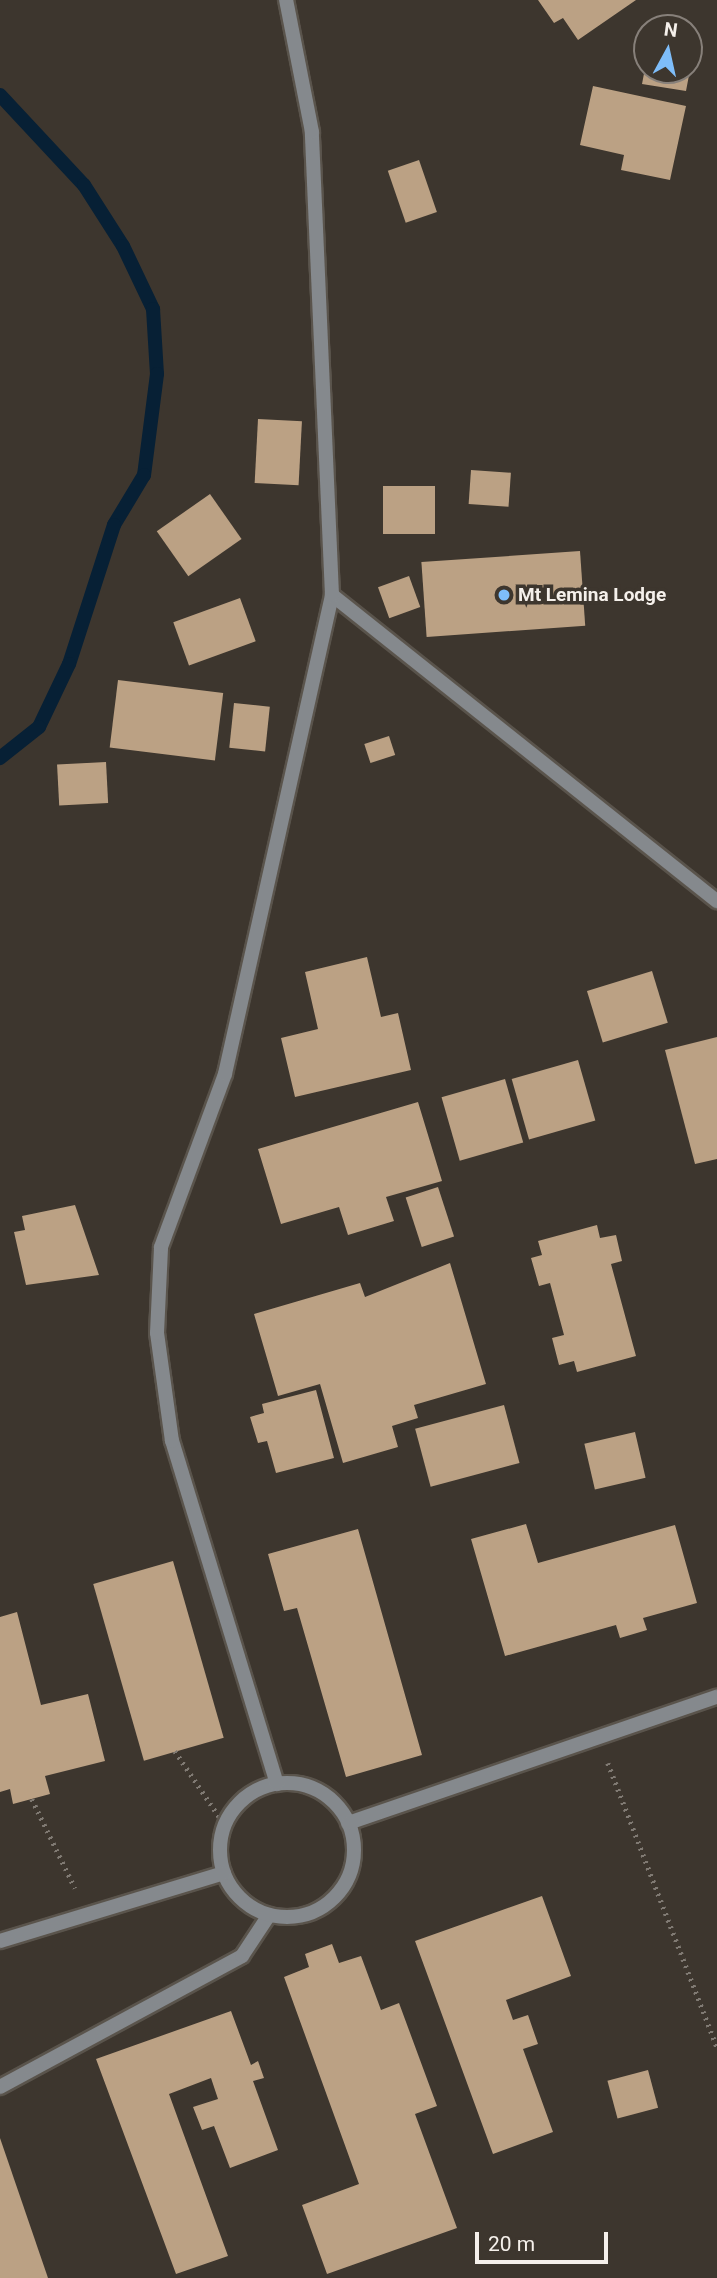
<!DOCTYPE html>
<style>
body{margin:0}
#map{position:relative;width:717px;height:2278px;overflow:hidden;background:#3d362e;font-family:Roboto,sans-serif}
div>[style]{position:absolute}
.stream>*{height:14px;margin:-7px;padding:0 7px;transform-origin:7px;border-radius:7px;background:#072035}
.building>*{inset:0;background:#bba184;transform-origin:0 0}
.path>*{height:4.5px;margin-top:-2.25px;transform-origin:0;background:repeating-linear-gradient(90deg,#807a73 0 2px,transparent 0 7px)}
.roads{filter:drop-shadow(2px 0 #5a544c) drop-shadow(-2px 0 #5a544c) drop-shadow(0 2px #5a544c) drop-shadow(0 -2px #5a544c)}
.lane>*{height:14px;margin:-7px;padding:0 7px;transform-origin:7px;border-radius:7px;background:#85898d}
.street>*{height:14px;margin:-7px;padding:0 7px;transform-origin:7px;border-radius:7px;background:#85898d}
.street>.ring{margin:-7px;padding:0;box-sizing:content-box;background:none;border:14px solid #85898d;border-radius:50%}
.dots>*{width:19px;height:19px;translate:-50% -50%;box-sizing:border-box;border:4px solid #3d362e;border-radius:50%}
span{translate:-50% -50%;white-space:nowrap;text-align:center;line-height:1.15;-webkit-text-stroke:7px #3d362e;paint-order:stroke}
.poi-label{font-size:19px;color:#f5f0eb;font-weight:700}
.left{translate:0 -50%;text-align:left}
.north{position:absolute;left:633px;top:14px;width:70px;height:70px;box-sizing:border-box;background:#3d362e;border:2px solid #87807a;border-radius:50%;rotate:8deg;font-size:19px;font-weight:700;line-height:28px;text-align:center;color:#f5f0eb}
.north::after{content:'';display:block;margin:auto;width:24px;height:32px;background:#7ebdf9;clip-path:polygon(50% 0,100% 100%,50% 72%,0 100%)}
.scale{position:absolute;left:475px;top:2232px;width:133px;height:32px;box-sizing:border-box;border:4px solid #f5f0eb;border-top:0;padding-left:9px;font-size:21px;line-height:24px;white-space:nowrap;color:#f5f0eb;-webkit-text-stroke:5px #3d362e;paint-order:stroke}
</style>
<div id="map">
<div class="stream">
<div style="left:0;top:95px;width:123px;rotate:47deg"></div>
<div style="left:84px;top:185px;width:72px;rotate:57.4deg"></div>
<div style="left:123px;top:246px;width:70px;rotate:64.5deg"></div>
<div style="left:153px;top:309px;width:65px;rotate:86.5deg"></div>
<div style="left:157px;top:374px;width:102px;rotate:97.3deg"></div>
<div style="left:144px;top:475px;width:58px;rotate:121deg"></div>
<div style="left:114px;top:525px;width:146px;rotate:107.9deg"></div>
<div style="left:69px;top:664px;width:70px;rotate:115.5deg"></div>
<div style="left:39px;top:727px;width:50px;rotate:141.5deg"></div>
</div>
<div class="building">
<div style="clip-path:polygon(538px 0,636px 0,578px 40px,563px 18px,554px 23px)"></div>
<div style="clip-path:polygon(646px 63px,647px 70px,690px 70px,686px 91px,642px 84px)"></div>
<div style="clip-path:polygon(593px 86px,686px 106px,670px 180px,621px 170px,624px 155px,580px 145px)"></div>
<div style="left:419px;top:160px;width:55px;height:33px;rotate:71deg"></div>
<div style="left:258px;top:419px;width:44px;height:64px;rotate:3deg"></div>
<div style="left:471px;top:470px;width:40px;height:34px;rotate:4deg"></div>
<div style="left:383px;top:486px;width:52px;height:48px"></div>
<div style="left:210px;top:494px;width:55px;height:65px;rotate:55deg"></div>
<div style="left:580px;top:551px;width:75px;height:159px;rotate:86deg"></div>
<div style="left:409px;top:576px;width:33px;height:33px;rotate:70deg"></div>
<div style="left:240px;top:598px;width:46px;height:71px;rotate:70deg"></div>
<div style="left:118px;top:680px;width:106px;height:68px;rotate:7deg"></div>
<div style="left:234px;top:703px;width:36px;height:45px;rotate:6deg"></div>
<div style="left:389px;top:736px;width:20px;height:26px;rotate:72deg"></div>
<div style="left:106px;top:762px;width:41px;height:49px;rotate:87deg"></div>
<div style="clip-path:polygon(367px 957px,381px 1017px,398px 1013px,411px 1070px,295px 1097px,281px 1038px,318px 1029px,305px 972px)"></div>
<div style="left:652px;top:971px;width:54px;height:68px;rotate:73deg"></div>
<div style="clip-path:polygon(717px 1037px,717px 1159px,695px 1164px,665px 1050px)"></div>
<div style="left:578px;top:1060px;width:63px;height:69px;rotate:74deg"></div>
<div style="left:505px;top:1079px;width:66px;height:66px;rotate:74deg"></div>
<div style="clip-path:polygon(418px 1102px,442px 1181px,386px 1197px,394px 1221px,348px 1235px,339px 1207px,281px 1224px,258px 1149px)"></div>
<div style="left:438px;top:1187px;width:52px;height:34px;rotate:72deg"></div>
<div style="clip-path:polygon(75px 1205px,99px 1275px,26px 1285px,14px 1232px,25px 1230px,22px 1216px)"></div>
<div style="clip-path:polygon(597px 1225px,600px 1238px,616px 1235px,622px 1261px,611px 1264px,636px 1356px,577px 1372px,574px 1361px,559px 1365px,552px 1338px,564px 1335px,550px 1283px,539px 1286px,531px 1258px,542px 1255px,538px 1241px)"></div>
<div style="clip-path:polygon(450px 1263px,486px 1384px,414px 1405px,418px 1418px,392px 1426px,398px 1447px,343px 1463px,320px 1384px,278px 1396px,254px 1314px,360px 1283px,365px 1297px)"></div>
<div style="clip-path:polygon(316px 1390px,334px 1458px,276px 1473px,267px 1441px,258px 1443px,250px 1417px,264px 1413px,262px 1404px)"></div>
<div style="left:504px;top:1405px;width:60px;height:92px;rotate:75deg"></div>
<div style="left:635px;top:1432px;width:47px;height:52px;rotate:77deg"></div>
<div style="clip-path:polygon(526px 1524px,538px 1563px,675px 1525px,697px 1603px,643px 1618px,647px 1630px,620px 1638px,616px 1625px,505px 1656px,471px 1539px)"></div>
<div style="clip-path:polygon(358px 1529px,422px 1755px,346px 1777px,297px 1608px,284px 1611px,268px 1554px)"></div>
<div style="left:173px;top:1561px;width:184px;height:83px;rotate:74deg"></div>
<div style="clip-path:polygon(17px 1612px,41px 1705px,88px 1694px,105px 1761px,45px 1776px,50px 1794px,13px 1804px,10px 1789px,0 1792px,0 1617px)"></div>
<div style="clip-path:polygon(542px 1896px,571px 1976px,506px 2000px,513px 2020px,528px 2015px,538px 2044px,523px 2049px,553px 2132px,493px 2154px,415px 1941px)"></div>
<div style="clip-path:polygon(332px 1944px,339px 1963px,361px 1956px,381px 2010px,399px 2003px,437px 2106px,415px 2114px,457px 2228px,327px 2274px,302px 2205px,359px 2184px,284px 1977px,309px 1967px,305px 1954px)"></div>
<div style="clip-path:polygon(231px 2011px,251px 2065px,258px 2061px,264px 2078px,253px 2081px,278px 2150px,230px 2168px,214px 2126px,202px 2130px,193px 2107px,218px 2099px,211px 2078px,169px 2094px,228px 2256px,176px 2274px,96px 2059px)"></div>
<div style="left:648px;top:2070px;width:39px;height:42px;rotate:75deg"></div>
<div style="clip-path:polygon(0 2138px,48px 2278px,0 2278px)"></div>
</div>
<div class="path">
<div style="left:175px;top:1751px;width:88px;rotate:56.1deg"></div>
<div style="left:608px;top:1763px;width:304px;rotate:69deg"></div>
<div style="left:32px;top:1799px;width:99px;rotate:64.2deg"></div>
</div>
<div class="roads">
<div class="lane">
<div style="left:0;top:2087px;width:275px;rotate:-28.4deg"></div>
<div style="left:242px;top:1956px;width:49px;rotate:-56.6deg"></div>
</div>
<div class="street">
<div style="left:332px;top:595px;width:492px;rotate:38.5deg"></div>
<div class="ring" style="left:220px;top:1783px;width:120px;height:120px"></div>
<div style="left:277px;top:1784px;width:359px;rotate:-107deg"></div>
<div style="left:172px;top:1441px;width:109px;rotate:-97.9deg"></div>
<div style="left:157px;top:1333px;width:86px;rotate:-87.3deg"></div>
<div style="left:161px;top:1247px;width:184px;rotate:-69.7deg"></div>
<div style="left:225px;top:1074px;width:491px;rotate:-77.4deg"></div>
<div style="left:332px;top:595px;width:463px;rotate:-92.5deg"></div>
<div style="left:312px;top:132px;width:135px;rotate:-101.1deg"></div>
<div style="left:348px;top:1823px;width:390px;rotate:-18.9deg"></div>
<div style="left:0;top:1941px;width:234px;rotate:-16.9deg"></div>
</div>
</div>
<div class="dots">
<div style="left:504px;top:595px;background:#7ebdf9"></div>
</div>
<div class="poi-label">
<span class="left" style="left:518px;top:595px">Mt Lemina Lodge</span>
</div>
<div class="north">N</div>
<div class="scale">20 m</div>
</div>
